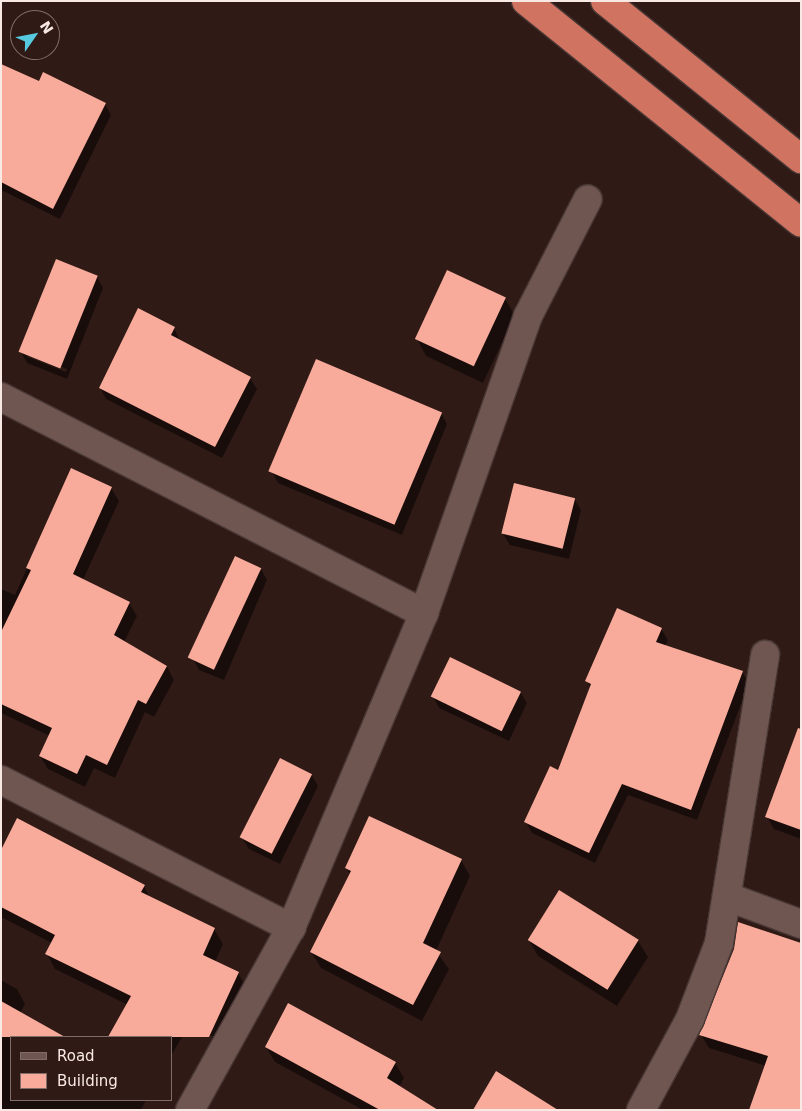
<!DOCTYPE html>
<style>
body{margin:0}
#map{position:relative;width:802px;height:1111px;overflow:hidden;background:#301a16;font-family:"DejaVu Sans",sans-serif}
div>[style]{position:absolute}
.shadow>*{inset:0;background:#0007}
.building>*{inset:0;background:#f8ab9a;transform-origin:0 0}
.roads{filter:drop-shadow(1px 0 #483735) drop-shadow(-1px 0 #483735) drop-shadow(0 1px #483735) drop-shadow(0 -1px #483735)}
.minor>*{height:28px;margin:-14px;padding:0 14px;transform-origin:14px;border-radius:14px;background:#6f5650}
.highway>*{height:28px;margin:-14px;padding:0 14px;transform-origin:14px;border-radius:14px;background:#d07360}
span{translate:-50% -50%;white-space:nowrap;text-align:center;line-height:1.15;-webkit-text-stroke:5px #301a16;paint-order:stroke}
.frame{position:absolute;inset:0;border:2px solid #f8e9e5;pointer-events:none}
.legend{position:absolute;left:10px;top:1036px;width:162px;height:65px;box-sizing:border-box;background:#301a16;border:1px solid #806d69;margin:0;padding:6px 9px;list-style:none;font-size:15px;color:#f8e9e5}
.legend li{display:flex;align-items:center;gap:10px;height:25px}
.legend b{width:25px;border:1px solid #806d69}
.north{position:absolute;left:10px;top:10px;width:50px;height:50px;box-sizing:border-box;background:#301a16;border:1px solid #806d69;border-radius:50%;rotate:57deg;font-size:14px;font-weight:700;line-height:20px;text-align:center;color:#f8e9e5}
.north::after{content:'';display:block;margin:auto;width:18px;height:22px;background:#56c9e0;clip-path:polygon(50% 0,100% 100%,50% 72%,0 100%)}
</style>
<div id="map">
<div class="shadow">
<div style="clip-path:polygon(1px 65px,39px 82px,105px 104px,111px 115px,60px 219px,1px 190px)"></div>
<div style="clip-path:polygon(evenodd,97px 277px,103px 288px,67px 379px,27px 363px,21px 352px,97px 277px,28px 354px,67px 369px,66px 372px,28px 357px,28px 354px)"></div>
<div style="clip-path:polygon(505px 299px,515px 315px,483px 383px,426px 356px,417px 339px)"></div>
<div style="clip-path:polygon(174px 328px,180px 341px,250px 378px,257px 389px,222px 458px,106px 399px,100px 388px)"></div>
<div style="clip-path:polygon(441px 413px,447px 424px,402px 535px,278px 483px,272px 472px)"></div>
<div style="clip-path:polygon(71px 469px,111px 488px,119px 501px,83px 580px,129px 603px,137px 616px,124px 642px,167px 667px,174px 680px,154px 717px,145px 712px,115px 778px,94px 768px,85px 787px,48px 769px,40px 756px,50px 736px,1px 713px,1px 589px,15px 595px)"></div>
<div style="clip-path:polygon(574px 499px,581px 510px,569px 559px,510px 545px,503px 534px)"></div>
<div style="clip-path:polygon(261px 569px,267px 580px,224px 680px,199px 670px,193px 659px)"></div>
<div style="clip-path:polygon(661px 629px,668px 640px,665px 646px,742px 672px,749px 683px,697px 820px,628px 795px,595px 863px,532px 833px,526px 822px,558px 771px,591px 689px,587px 681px)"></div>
<div style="clip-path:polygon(520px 692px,527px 703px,509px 741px,439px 708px,433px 697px)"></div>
<div style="clip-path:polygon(801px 725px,801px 839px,774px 829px,767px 817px)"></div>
<div style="clip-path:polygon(311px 774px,318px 786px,280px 864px,249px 849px,242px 838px)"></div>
<div style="clip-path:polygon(1px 852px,144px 886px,150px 898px,214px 929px,223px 944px,215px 962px,238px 973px,247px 988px,222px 1041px,189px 1025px,171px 1056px,171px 1037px,110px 1037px,128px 1005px,55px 969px,47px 954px,52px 943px,1px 917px)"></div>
<div style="clip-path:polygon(461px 860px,470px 876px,436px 951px,449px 969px,422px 1021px,321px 968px,311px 952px,351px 875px,346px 868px)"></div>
<div style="clip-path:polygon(529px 940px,638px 941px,648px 957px,617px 1006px,538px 956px)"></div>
<div style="clip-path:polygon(801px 949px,766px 1066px,709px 1048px,701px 1035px)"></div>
<div style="clip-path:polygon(1px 980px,17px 989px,25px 1004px,20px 1013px,63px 1037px,11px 1037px,11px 1100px,146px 1100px,141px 1110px,1px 1110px)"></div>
<div style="clip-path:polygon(266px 1047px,395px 1063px,404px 1078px,399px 1087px,435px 1110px,363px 1110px,275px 1062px)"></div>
</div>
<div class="building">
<div style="clip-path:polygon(1px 64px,39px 81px,43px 72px,106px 103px,53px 209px,1px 182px)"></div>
<div style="left:56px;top:259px;width:45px;height:100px;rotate:22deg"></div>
<div style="left:447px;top:270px;width:65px;height:76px;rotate:25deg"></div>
<div style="clip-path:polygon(138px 308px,175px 327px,171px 335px,251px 377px,215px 447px,99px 388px)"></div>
<div style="left:316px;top:359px;width:137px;height:122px;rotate:23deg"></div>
<div style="clip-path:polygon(71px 468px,112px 487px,73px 574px,130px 602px,114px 635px,167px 666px,146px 704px,138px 700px,107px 765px,86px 755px,77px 774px,39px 756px,52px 728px,1px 704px,1px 632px,31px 570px,26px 568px)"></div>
<div style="left:514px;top:483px;width:63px;height:52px;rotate:14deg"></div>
<div style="left:235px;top:556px;width:29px;height:112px;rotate:25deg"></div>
<div style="clip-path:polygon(617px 608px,662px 628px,656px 642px,743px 671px,691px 810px,622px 784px,589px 853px,524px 822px,550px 766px,558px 770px,591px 684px,585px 681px)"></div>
<div style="left:450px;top:657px;width:79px;height:44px;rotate:26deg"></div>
<div style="clip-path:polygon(798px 728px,801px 729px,801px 830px,765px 817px)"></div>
<div style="left:280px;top:758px;width:36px;height:89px;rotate:27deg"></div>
<div style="clip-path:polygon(369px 816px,462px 859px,423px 943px,441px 952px,413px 1005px,310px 952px,351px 871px,345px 868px)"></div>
<div style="clip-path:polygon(17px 818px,145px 885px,141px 892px,215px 928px,203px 955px,239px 972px,209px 1037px,108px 1037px,131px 996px,45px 954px,55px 935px,1px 907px,1px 850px)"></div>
<div style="left:559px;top:890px;width:94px;height:59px;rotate:32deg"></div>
<div style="clip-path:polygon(738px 922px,801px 943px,801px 1110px,749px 1110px,768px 1056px,699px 1035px,734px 949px)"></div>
<div style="clip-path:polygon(1px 1001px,65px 1037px,1px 1037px)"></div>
<div style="clip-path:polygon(288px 1003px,396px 1062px,387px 1078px,438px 1110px,380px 1110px,265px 1047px)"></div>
<div style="clip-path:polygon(496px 1071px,558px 1110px,473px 1110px)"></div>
</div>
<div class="roads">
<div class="minor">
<div style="left:1px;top:397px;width:475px;rotate:27.1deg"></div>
<div style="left:1px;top:780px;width:326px;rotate:27deg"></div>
<div style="left:728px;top:897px;width:78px;rotate:20.3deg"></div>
<div style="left:190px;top:1110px;width:208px;rotate:-61deg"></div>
<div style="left:291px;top:928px;width:342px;rotate:-67.1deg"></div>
<div style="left:424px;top:613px;width:315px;rotate:-70.7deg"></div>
<div style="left:528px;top:316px;width:131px;rotate:-62.9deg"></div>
<div style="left:641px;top:1110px;width:103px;rotate:-61.7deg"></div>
<div style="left:690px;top:1019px;width:81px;rotate:-69.1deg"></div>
<div style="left:719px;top:943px;width:292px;rotate:-80.9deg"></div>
</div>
<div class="highway">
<div style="left:526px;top:1px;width:353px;rotate:38.9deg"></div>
<div style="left:605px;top:1px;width:252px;rotate:38.9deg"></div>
</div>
</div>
<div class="frame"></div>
<ul class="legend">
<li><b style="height:6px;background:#6f5650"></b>Road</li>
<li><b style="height:14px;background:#f8ab9a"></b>Building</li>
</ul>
<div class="north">N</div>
</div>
